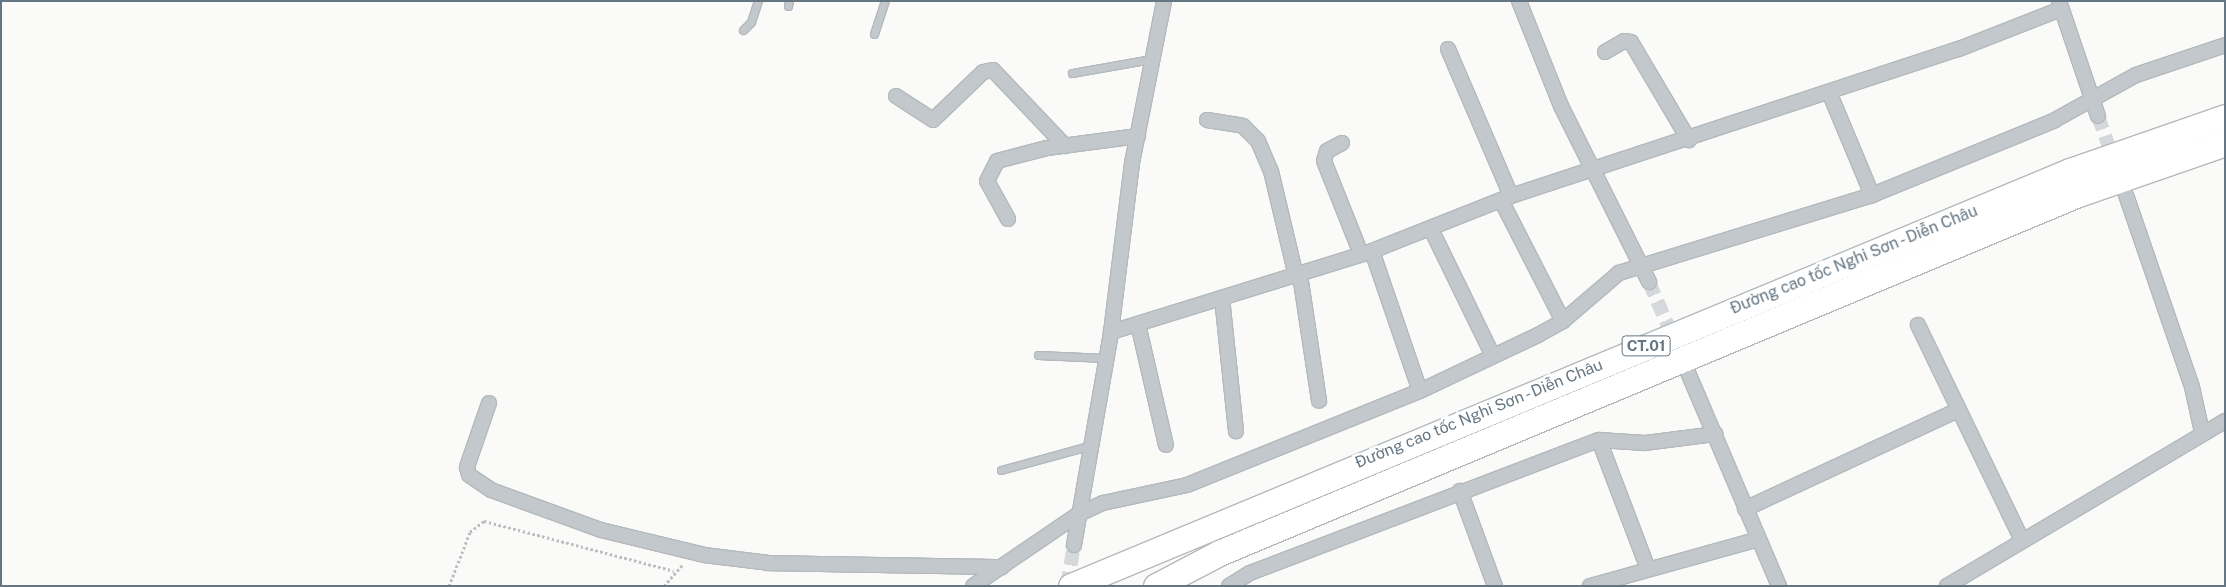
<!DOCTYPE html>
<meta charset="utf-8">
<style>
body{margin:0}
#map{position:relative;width:2226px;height:587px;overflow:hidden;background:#fafaf8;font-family:"Public Sans",sans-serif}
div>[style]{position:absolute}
.street-tunnel>*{height:14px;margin-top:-7px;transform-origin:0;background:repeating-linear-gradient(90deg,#d5d9db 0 14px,transparent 0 21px)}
.path>*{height:3px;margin-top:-1.5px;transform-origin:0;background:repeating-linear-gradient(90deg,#bbbfc2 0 2.5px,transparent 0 5px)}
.roads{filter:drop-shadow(1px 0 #b4b9bd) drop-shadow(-1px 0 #b4b9bd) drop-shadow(0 1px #b4b9bd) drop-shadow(0 -1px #b4b9bd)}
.lane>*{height:7px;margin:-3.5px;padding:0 3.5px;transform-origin:3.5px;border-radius:3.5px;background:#c3c8cc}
.street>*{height:14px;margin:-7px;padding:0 7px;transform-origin:7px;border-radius:7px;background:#c3c8cc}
.highway>*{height:25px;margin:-12.5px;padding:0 12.5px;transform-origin:12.5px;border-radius:12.5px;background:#fff}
span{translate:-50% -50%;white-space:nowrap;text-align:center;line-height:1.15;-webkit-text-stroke:5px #fff;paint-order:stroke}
.shield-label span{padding:1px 4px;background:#fff;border:1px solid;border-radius:4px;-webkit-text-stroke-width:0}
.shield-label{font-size:15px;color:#657683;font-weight:700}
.street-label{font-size:16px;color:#657683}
.frame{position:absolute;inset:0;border:2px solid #657683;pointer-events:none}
</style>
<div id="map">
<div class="street-tunnel">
<div style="left:2098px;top:116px;width:48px;rotate:70.4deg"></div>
<div style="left:1649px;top:282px;width:65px;rotate:66.6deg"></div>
<div style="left:1067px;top:586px;width:42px;rotate:-80.3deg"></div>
</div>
<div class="path">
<div style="left:449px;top:586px;width:58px;rotate:-68.7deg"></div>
<div style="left:470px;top:532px;width:18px;rotate:-38deg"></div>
<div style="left:484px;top:521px;width:196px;rotate:14.7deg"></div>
<div style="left:664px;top:586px;width:29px;rotate:-49deg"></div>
</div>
<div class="roads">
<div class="lane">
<div style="left:788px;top:6px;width:5px;rotate:-79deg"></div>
<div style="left:743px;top:30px;width:11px;rotate:-45deg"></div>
<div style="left:751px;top:22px;width:22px;rotate:-72deg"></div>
<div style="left:874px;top:34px;width:35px;rotate:-72deg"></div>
<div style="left:1072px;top:73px;width:80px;rotate:-10deg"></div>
<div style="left:1038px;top:355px;width:68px;rotate:2.5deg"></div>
<div style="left:1001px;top:470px;width:94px;rotate:-15.4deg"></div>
</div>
<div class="street">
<div style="left:1519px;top:1px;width:113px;rotate:68.2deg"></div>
<div style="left:1561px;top:106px;width:197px;rotate:63.4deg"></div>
<div style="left:2059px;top:1px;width:121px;rotate:71.3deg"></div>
<div style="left:1448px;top:49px;width:160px;rotate:66.8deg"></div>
<div style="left:1605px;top:52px;width:22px;rotate:-30deg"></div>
<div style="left:1624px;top:41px;width:7px;rotate:8deg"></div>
<div style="left:1631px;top:42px;width:114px;rotate:59.4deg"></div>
<div style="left:1829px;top:92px;width:112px;rotate:67.3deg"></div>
<div style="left:896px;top:96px;width:44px;rotate:33deg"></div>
<div style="left:933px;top:120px;width:69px;rotate:-43.8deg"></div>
<div style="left:983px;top:72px;width:10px;rotate:-11deg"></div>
<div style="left:993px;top:70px;width:105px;rotate:46.5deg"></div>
<div style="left:1207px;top:120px;width:36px;rotate:9deg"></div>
<div style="left:1243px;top:126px;width:21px;rotate:45deg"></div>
<div style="left:1258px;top:141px;width:33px;rotate:67deg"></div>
<div style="left:1271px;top:171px;width:108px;rotate:76.6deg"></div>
<div style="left:1342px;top:143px;width:17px;rotate:152deg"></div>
<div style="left:1327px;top:151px;width:10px;rotate:107deg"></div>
<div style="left:1324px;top:161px;width:100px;rotate:68.3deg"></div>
<div style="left:2126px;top:195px;width:203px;rotate:71deg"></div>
<div style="left:2192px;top:387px;width:46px;rotate:77.5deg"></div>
<div style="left:1501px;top:200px;width:136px;rotate:62.9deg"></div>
<div style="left:1008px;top:219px;width:43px;rotate:-118.9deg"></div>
<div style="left:987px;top:181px;width:22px;rotate:-63deg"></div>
<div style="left:997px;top:161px;width:52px;rotate:-14.6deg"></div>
<div style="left:1047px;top:148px;width:92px;rotate:-7.5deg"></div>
<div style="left:1431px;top:229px;width:141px;rotate:64deg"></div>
<div style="left:1372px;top:251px;width:148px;rotate:71.1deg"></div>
<div style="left:1300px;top:275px;width:127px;rotate:81.4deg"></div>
<div style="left:1222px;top:298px;width:134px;rotate:84deg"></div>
<div style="left:1138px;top:324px;width:124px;rotate:77deg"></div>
<div style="left:1918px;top:325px;width:239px;rotate:64.2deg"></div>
<div style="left:1111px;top:332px;width:273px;rotate:-17.2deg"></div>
<div style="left:1372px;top:251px;width:149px;rotate:-21.6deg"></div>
<div style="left:1511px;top:196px;width:472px;rotate:-18.2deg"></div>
<div style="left:1959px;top:49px;width:110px;rotate:-21.4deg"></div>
<div style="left:1689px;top:375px;width:229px;rotate:66.9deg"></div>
<div style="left:489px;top:403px;width:68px;rotate:109deg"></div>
<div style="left:467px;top:467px;width:8px;rotate:76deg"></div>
<div style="left:469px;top:475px;width:27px;rotate:34deg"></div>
<div style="left:491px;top:490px;width:117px;rotate:20deg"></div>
<div style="left:601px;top:530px;width:106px;rotate:13.6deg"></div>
<div style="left:704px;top:555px;width:65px;rotate:7deg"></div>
<div style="left:769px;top:563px;width:233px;rotate:1deg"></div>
<div style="left:1599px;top:440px;width:138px;rotate:69.2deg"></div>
<div style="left:1460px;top:491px;width:101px;rotate:69.8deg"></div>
<div style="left:1745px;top:509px;width:235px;rotate:-24.9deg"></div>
<div style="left:1074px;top:545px;width:216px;rotate:-80.1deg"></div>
<div style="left:1111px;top:332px;width:170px;rotate:-82.9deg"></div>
<div style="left:1132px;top:163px;width:165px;rotate:-78.8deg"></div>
<div style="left:973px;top:586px;width:126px;rotate:-34.3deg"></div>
<div style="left:1077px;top:515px;width:29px;rotate:-25deg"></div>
<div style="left:1103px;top:503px;width:86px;rotate:-12.1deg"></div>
<div style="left:1187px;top:485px;width:251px;rotate:-22deg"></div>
<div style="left:1420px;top:391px;width:131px;rotate:-25.4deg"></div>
<div style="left:1538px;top:335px;width:29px;rotate:-29deg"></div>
<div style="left:1563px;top:321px;width:74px;rotate:-40.6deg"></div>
<div style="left:1619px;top:273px;width:265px;rotate:-17.1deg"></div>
<div style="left:1872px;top:195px;width:196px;rotate:-22.2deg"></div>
<div style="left:2053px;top:121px;width:95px;rotate:-29deg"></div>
<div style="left:2136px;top:75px;width:94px;rotate:-18.6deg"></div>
<div style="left:1229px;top:586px;width:25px;rotate:-32deg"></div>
<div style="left:1250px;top:573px;width:373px;rotate:-20.9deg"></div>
<div style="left:1599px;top:440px;width:46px;rotate:3.7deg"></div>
<div style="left:1645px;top:443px;width:71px;rotate:-7.3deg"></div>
<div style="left:1590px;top:586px;width:175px;rotate:-15.5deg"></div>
<div style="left:1947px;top:586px;width:323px;rotate:-30.7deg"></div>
</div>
<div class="highway">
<div style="left:1071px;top:586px;width:1082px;rotate:-22.56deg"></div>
<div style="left:2070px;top:171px;width:164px;rotate:-19.2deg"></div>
<div style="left:1156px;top:586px;width:71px;rotate:-27.6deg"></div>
<div style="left:1219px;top:553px;width:931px;rotate:-22.68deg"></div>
<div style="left:2078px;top:194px;width:156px;rotate:-19.1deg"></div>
</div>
</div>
<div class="shield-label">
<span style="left:1646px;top:346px">CT.01</span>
</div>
<div class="street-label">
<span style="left:1854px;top:260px;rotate:-22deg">Đường cao tốc Nghi Sơn - Diễn Châu</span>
<span style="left:1479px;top:414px;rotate:-22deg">Đường cao tốc Nghi Sơn - Diễn Châu</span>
</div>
<div class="frame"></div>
</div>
